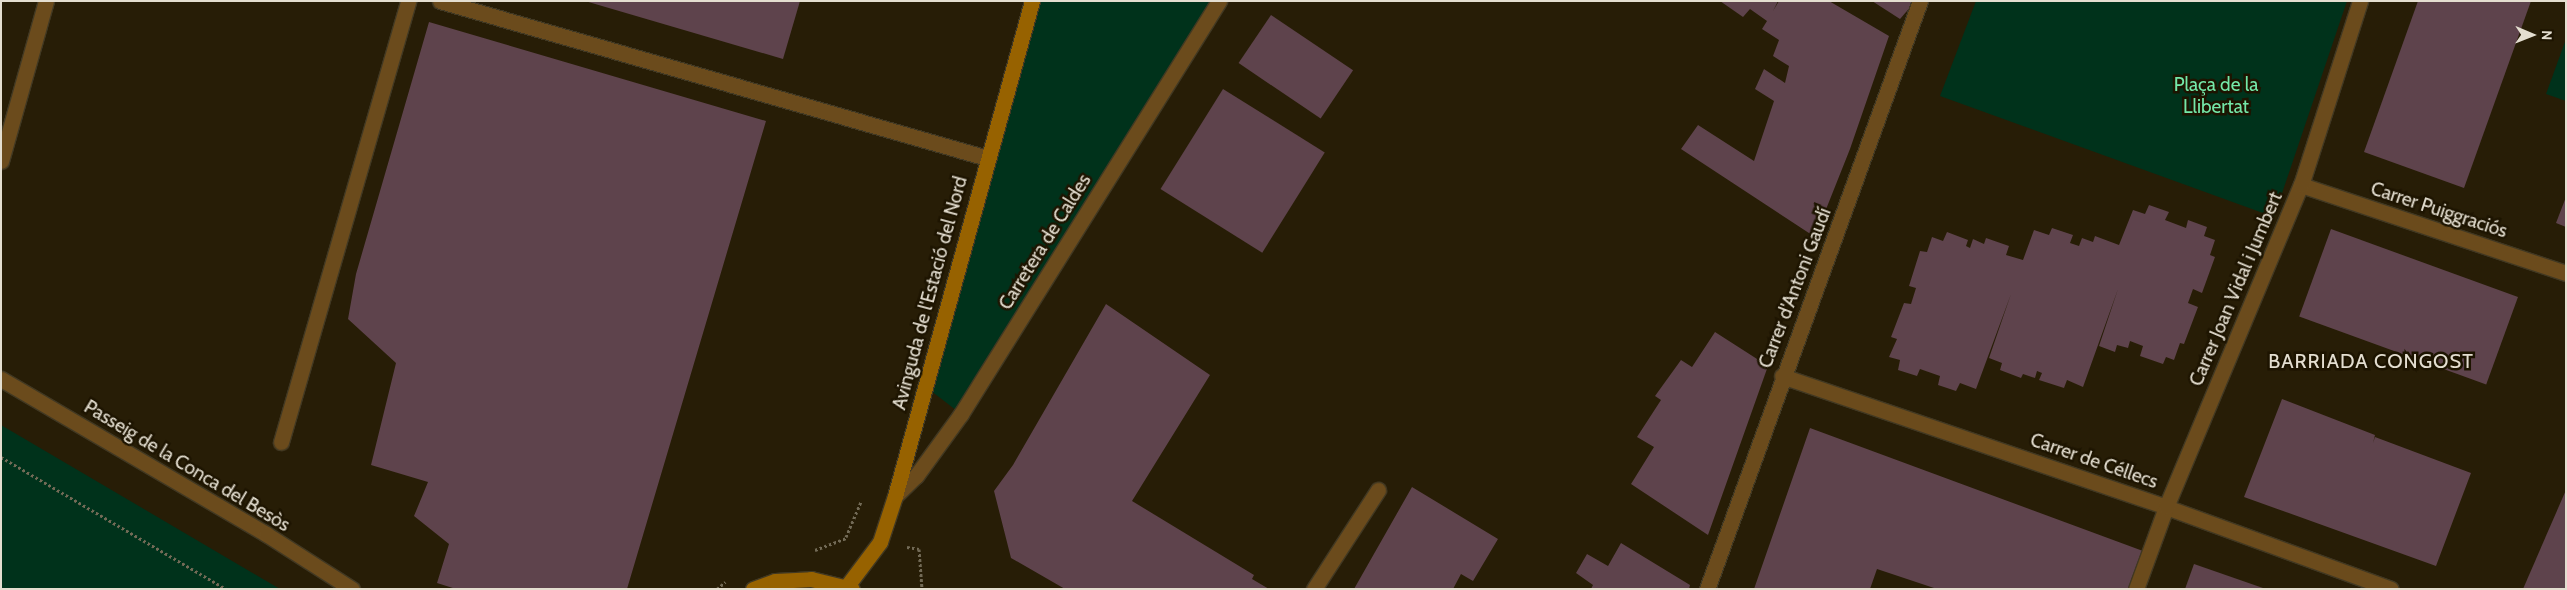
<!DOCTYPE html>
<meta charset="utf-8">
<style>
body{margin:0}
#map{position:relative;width:2567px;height:590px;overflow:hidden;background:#271d06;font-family:Cabin,sans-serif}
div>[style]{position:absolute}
.green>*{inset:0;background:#00321b}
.building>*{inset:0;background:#5e434c;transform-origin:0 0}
.path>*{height:3px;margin-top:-1.5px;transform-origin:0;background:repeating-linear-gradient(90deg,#726a56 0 2.5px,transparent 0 5px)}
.roads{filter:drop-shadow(1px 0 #413822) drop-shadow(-1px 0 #413822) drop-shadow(0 1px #413822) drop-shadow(0 -1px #413822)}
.lane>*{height:15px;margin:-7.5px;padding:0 7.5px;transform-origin:7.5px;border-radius:7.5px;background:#6b4b1c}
.street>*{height:15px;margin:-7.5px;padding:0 7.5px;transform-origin:7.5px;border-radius:7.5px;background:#6b4b1c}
.secondary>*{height:15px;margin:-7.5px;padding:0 7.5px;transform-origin:7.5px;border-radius:7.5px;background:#976200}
span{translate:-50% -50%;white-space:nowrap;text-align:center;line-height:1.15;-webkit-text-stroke:5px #1d1400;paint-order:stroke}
.park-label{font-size:19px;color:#74e8a8}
.street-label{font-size:19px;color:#e4ded0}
.neighbourhood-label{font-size:20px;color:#e4ded0;letter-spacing:1px}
.frame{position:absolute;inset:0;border:2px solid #e4ded0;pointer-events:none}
.north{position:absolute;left:2507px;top:10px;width:50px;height:50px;-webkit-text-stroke:4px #1d1400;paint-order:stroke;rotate:91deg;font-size:14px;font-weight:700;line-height:20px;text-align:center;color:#e4ded0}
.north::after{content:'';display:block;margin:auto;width:18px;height:22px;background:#e4ded0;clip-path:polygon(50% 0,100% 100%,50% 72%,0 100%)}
</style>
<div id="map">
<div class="green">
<div style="clip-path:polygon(1032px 1px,1219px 1px,961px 414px,926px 387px)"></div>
<div style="clip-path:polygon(1976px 1px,2347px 1px,2274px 217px,1940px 96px)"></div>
<div style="clip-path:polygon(2566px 39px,2566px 101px,2546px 94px)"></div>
<div style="clip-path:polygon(1px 425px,280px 589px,1px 589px)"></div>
</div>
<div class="building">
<div style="clip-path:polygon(585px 1px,800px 1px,783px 59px)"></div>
<div style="clip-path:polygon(1720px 1px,1778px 1px,1773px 11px,1779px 1px,1829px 1px,1889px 36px,1850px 149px,1815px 237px,1681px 149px,1698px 125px,1754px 161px,1774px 101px,1755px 89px,1764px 69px,1785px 83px,1789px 66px,1773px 56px,1779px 40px,1762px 29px,1767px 21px,1750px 9px,1743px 17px)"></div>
<div style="clip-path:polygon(1872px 1px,1910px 1px,1913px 4px,1900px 19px)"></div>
<div style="clip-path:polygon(2418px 1px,2531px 1px,2464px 188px,2364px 152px)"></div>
<div style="left:1271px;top:15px;width:99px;height:58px;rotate:34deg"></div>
<div style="clip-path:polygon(429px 22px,766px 121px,627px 589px,456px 589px,437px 583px,449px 544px,414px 516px,428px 482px,371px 465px,396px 363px,348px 319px,356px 274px)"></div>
<div style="left:1223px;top:89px;width:120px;height:118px;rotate:32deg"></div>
<div style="clip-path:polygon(2566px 197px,2566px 227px,2556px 223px)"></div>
<div style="clip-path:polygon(2149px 205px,2169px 212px,2165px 220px,2186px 228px,2188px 220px,2207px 227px,2204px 236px,2215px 240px,2210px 255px,2215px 257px,2202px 293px,2193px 289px,2188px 303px,2198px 307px,2184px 344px,2180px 343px,2174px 360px,2166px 357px,2163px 364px,2140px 356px,2143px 346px,2130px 341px,2128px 348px,2117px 345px,2115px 352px,2099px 346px,2118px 289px,2083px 387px,2067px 380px,2064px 388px,2039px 380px,2042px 373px,2037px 371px,2035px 378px,2023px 374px,2021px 378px,2000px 370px,2002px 363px,1989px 358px,2011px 294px,1976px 389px,1960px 383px,1956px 391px,1938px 385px,1940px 376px,1920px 369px,1917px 376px,1898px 370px,1900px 360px,1889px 357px,1897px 339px,1891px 337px,1904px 303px,1911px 304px,1916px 288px,1909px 286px,1920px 251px,1927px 252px,1932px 237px,1943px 241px,1947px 232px,1968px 240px,1966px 246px,1970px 248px,1973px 239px,1984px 244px,1986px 238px,2009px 246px,2006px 255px,2023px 260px,2034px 230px,2049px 235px,2052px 228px,2073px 235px,2070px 243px,2079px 246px,2082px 238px,2093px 242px,2095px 236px,2119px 245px,2133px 210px,2145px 214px)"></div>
<div style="left:2331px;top:229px;width:199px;height:93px;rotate:20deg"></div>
<div style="clip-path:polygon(1106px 304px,1210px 375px,1132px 501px,1254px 575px,1252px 579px,1269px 589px,1065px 589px,1011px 558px,994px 491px,1013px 465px)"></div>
<div style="clip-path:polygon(1715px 332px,1768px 366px,1708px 535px,1631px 484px,1654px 447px,1637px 437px,1661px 400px,1655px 396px,1681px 360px,1692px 367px)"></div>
<div style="clip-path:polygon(2282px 399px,2375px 435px,2373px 443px,2375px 437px,2471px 473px,2436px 566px,2244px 497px)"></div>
<div style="clip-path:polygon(1810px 428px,2143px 551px,2129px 589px,1937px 589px,1877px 569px,1870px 589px,1754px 589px)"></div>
<div style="clip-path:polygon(1412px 487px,1498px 539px,1473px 581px,1461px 574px,1453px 589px,1354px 589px)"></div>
<div style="clip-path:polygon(2566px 490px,2566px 589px,2523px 589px,2549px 529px)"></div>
<div style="clip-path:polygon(1621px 543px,1690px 585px,1689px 589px,1591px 589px,1593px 585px,1576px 573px,1587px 554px,1608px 566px)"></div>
<div style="clip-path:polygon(2194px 564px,2263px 588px,2263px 589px,2185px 589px)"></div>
</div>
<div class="path">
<div style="left:1px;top:457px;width:261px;rotate:30.4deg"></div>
<div style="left:846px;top:537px;width:38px;rotate:-67deg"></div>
<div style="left:907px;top:547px;width:12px;rotate:9deg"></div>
<div style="left:919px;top:549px;width:40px;rotate:85.7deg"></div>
<div style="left:815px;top:550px;width:34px;rotate:-21deg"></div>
<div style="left:717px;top:589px;width:11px;rotate:-41deg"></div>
</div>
<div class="roads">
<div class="lane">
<div style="left:440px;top:1px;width:569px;rotate:16.01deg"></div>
<div style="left:281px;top:442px;width:459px;rotate:-73.9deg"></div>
</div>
<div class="street">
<div style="left:1px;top:161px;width:166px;rotate:-74.3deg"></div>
<div style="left:2301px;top:185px;width:279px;rotate:18.4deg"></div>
<div style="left:1782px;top:376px;width:406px;rotate:18.8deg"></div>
<div style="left:2166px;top:507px;width:239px;rotate:20deg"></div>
<div style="left:1px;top:379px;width:307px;rotate:30.3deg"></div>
<div style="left:266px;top:534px;width:102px;rotate:32.6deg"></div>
<div style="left:895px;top:496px;width:29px;rotate:-44deg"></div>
<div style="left:916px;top:476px;width:77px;rotate:-54deg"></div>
<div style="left:961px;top:414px;width:487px;rotate:-58deg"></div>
<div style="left:1314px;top:589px;width:118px;rotate:-57.1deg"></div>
<div style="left:1707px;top:589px;width:625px;rotate:-70.09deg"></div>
<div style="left:2136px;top:589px;width:87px;rotate:-69.9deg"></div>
<div style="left:2166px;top:507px;width:349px;rotate:-67.3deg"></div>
<div style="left:2301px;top:185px;width:193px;rotate:-72.2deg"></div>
</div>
<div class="secondary">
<div style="left:847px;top:586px;width:55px;rotate:-53.1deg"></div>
<div style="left:880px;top:542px;width:48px;rotate:-71.9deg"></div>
<div style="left:895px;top:496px;width:514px;rotate:-74.53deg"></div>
<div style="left:753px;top:589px;width:23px;rotate:-20deg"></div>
<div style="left:775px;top:581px;width:36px;rotate:-3deg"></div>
<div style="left:811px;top:579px;width:42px;rotate:13.7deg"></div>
</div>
</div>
<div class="park-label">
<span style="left:2216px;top:96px">Plaça de la<br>Llibertat</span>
</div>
<div class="street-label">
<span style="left:2439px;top:210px;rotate:18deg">Carrer Puiggraciós</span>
<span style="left:1045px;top:242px;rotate:-58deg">Carretera de Caldes</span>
<span style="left:1795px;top:288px;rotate:-69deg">Carrer d'Antoni Gaudí</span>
<span style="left:2236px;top:289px;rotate:-67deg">Carrer Joan Vidal i Jumbert</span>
<span style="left:930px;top:293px;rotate:-75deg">Avinguda de l'Estació del Nord</span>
<span style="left:2094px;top:461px;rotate:19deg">Carrer de Céllecs</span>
<span style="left:187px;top:466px;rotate:31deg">Passeig de la Conca del Besòs</span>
</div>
<div class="neighbourhood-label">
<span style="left:2371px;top:361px">BARRIADA CONGOST</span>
</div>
<div class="frame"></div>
<div class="north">N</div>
</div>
